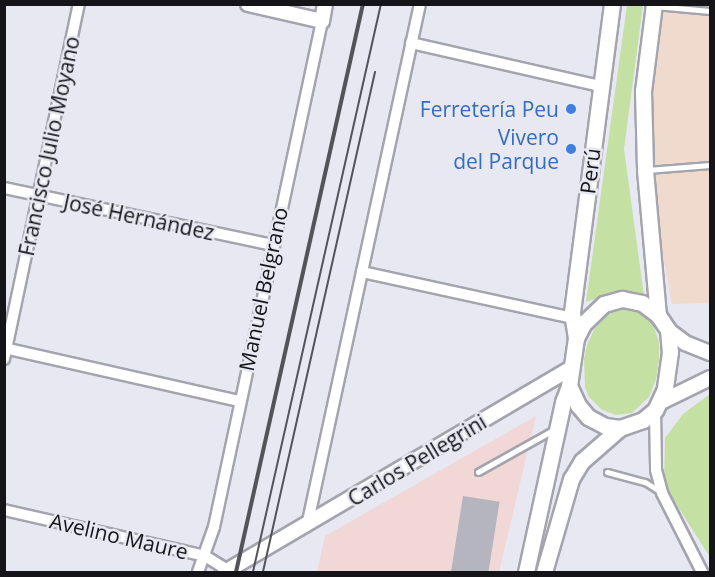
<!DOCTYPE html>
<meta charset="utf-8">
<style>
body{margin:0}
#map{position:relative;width:715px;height:577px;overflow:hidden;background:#e7e8f2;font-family:"Open Sans",sans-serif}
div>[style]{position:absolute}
.commercial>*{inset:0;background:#f0dacd}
.industrial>*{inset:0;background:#f2d7d7}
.green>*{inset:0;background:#c4e0a3}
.building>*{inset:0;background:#b5b5bf;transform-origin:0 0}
.roads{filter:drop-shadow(2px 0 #a4a4ae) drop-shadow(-2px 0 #a4a4ae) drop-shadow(0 2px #a4a4ae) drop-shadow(0 -2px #a4a4ae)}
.service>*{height:5px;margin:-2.5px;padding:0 2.5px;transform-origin:2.5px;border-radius:2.5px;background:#fff}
.minor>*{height:10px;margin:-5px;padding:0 5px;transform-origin:5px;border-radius:5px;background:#fff}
.tertiary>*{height:14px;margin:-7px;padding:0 7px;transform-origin:7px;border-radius:7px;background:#fff}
.secondary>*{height:15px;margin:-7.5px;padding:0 7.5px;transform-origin:7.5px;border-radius:7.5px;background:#fff}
.tram>*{height:1.5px;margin:-0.75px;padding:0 0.75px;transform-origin:0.75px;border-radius:0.75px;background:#535359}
.rail>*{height:4px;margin:-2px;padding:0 2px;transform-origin:2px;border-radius:2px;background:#535359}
.dots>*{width:16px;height:16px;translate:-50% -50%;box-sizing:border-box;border:3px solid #e7e8f2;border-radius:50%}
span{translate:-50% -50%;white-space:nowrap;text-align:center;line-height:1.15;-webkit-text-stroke:5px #e7e8f2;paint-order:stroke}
.shop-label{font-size:21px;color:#366cbe}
.right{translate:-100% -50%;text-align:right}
.street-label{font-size:21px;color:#151519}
.frame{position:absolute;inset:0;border:6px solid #151519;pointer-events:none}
</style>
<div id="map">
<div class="commercial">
<div style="clip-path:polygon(661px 5px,710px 5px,710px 303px,672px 304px,655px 213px,650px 73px)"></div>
</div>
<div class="industrial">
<div style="clip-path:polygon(536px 416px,499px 572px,317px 572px,325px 536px)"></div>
</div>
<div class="green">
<div style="clip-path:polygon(627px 5px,643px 5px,624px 149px,644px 296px,615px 292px,586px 302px)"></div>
<div style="clip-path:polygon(624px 308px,638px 309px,653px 324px,659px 342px,659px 360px,656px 379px,649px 397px,632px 413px,616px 415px,602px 410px,589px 397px,585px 388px,584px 359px,587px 345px,595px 328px,609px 314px)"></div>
<div style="clip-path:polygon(710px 394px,710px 557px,664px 485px,665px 438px,683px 414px)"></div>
</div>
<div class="building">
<div style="left:463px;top:496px;width:37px;height:78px;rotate:9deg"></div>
</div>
<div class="roads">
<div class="service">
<div style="left:655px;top:6px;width:55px;rotate:5.2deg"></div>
<div style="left:647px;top:170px;width:63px;rotate:-4.5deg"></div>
<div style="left:478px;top:472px;width:86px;rotate:-29.2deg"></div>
<div style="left:607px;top:472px;width:39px;rotate:15deg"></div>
<div style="left:645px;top:482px;width:19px;rotate:32deg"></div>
</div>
<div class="minor">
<div style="left:411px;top:43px;width:194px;rotate:12.8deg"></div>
<div style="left:4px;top:188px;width:275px;rotate:12deg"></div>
<div style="left:362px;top:272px;width:216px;rotate:12.3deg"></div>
<div style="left:4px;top:348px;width:241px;rotate:12.7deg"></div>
<div style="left:4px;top:359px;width:363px;rotate:-78.1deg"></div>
<div style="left:655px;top:410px;width:60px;rotate:89deg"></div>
<div style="left:656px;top:470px;width:24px;rotate:75deg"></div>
<div style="left:662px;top:493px;width:89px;rotate:63.1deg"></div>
<div style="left:4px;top:510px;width:206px;rotate:12.9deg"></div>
<div style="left:205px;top:556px;width:28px;rotate:32deg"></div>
<div style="left:307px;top:526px;width:534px;rotate:-77.79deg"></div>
<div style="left:198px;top:572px;width:48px;rotate:-70.4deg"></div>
<div style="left:214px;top:527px;width:517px;rotate:-77.95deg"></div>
</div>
<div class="tertiary">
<div style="left:248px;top:4px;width:76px;rotate:12.9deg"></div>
<div style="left:322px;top:21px;width:17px;rotate:-80deg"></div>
<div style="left:668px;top:330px;width:21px;rotate:37deg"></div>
<div style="left:685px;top:343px;width:27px;rotate:22deg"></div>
<div style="left:659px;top:403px;width:57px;rotate:-26.1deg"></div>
<div style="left:225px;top:572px;width:400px;rotate:-30.5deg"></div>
</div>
<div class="secondary">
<div style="left:654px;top:4px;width:88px;rotate:97.2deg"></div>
<div style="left:643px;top:91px;width:79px;rotate:88.5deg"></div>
<div style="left:645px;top:170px;width:146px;rotate:84.9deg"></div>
<div style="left:622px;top:299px;width:20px;rotate:11deg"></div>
<div style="left:642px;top:303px;width:20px;rotate:37deg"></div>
<div style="left:658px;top:315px;width:18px;rotate:56deg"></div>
<div style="left:668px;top:330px;width:22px;rotate:85deg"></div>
<div style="left:670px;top:352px;width:37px;rotate:98deg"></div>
<div style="left:665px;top:389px;width:23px;rotate:115deg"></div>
<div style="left:655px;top:410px;width:16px;rotate:140deg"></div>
<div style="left:643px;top:420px;width:24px;rotate:161deg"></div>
<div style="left:620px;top:428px;width:15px;rotate:-172deg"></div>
<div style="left:605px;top:426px;width:19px;rotate:-152deg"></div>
<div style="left:588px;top:417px;width:16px;rotate:-130deg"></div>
<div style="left:578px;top:405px;width:21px;rotate:-115deg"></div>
<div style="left:569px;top:386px;width:49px;rotate:-81.7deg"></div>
<div style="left:576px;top:338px;width:16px;rotate:-63deg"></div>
<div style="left:583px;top:324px;width:29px;rotate:-44deg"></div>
<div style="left:604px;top:304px;width:19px;rotate:-16deg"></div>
<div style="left:576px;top:338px;width:26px;rotate:-99deg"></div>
<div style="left:572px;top:312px;width:311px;rotate:-82.6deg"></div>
<div style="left:526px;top:572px;width:174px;rotate:-77.7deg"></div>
<div style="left:563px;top:402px;width:17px;rotate:-69deg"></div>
<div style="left:544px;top:572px;width:97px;rotate:-73.8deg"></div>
<div style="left:571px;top:479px;width:21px;rotate:-59deg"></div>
<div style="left:582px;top:461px;width:50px;rotate:-41deg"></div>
</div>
</div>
<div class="tram">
<div style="left:253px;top:572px;width:582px;rotate:-77.3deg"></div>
<div style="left:263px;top:572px;width:512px;rotate:-77.37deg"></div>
</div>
<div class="rail">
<div style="left:236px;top:572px;width:582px;rotate:-77.4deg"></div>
</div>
<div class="dots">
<div style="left:571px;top:109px;background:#3f7fe0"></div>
<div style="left:571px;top:149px;background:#3f7fe0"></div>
</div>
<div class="shop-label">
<span class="right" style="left:559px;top:109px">Ferretería Peu</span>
<span class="right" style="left:559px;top:149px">Vivero<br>del Parque</span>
</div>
<div class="street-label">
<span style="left:49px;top:146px;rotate:-78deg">Francisco Julio Moyano</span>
<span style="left:590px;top:171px;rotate:-83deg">Perú</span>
<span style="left:139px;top:217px;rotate:12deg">José Hernández</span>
<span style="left:263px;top:289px;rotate:-78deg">Manuel Belgrano</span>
<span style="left:417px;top:460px;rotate:-31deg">Carlos Pellegrini</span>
<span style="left:119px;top:536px;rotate:13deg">Avelino Maure</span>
</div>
<div class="frame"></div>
</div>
